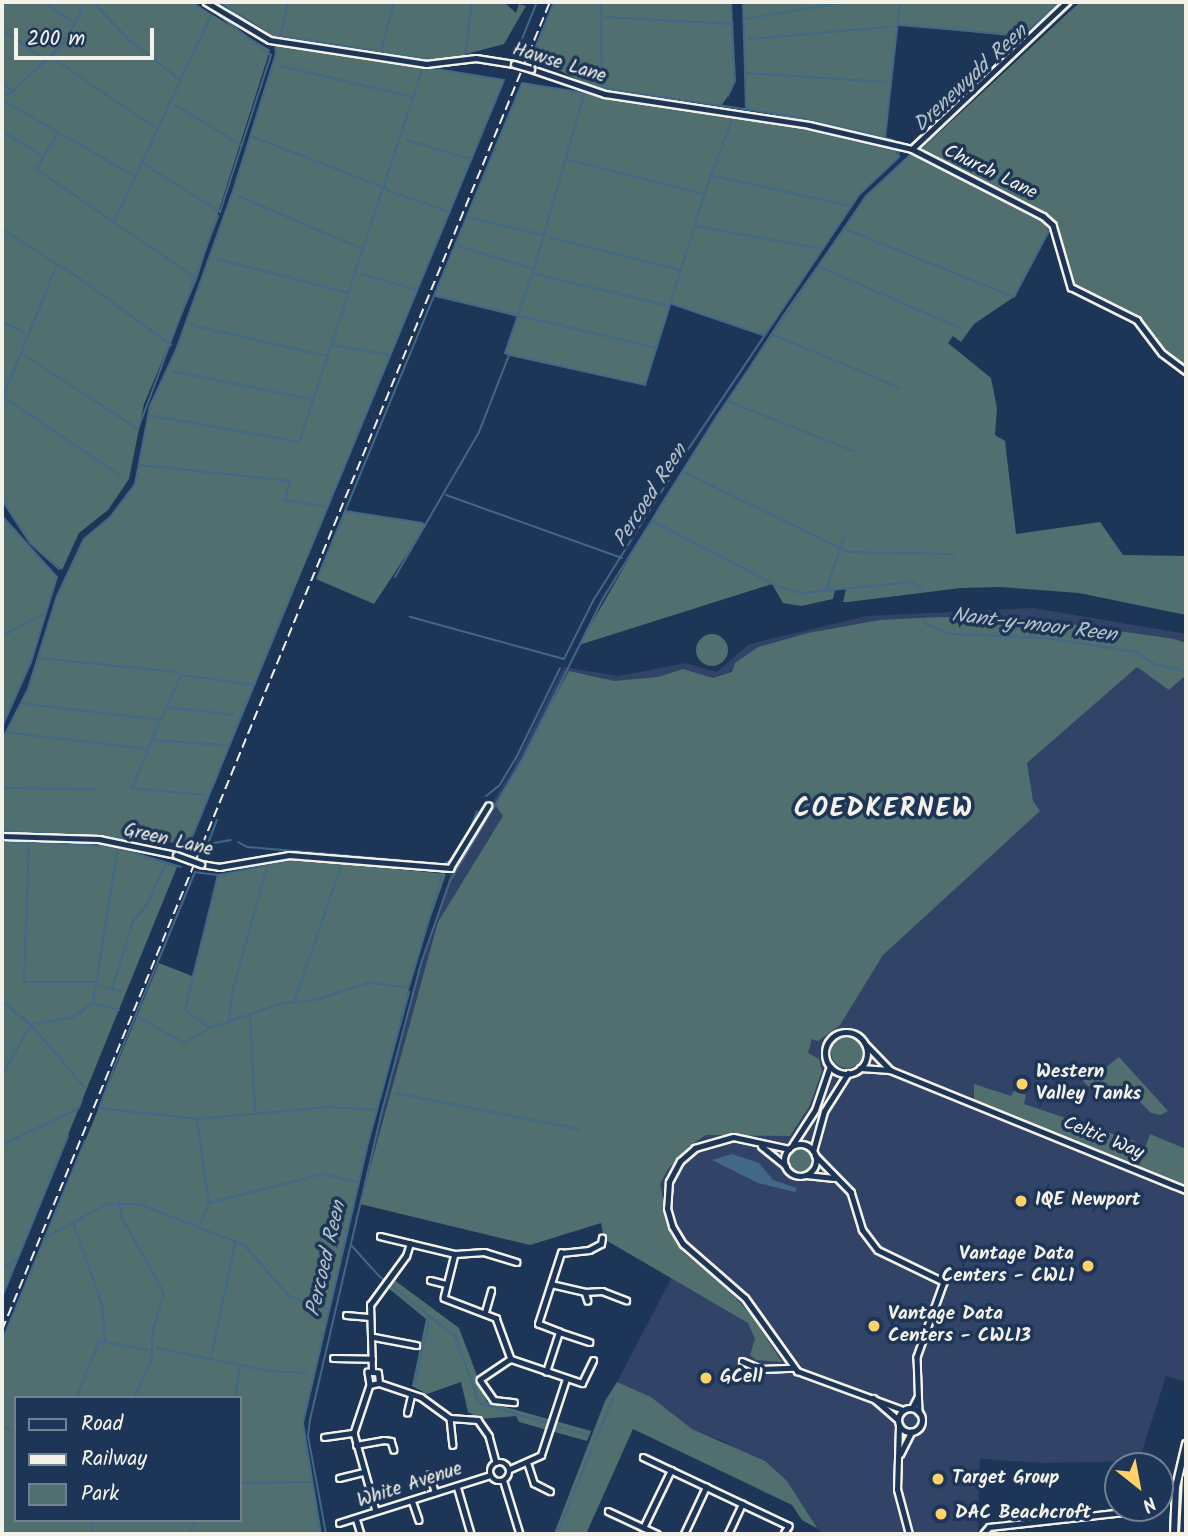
<!DOCTYPE html>
<style>
body{margin:0}
#map{position:relative;width:1188px;height:1536px;overflow:hidden;background:#1d3557;font-family:Kalam,sans-serif}
div>[style]{position:absolute}
.built>*{inset:0;background:#314366}
.green>*{inset:0;background:#506f6e}
.round{border-radius:50%}
.water>*{inset:0;background:#416789}
.stream>*{height:2px;margin:-1px;padding:0 1px;transform-origin:1px;border-radius:1px;background:#416789}
.roads{filter:drop-shadow(2px 0 #f4f1e8) drop-shadow(-2px 0 #f4f1e8) drop-shadow(0 2px #f4f1e8) drop-shadow(0 -2px #f4f1e8)}
.minor>*{height:4.5px;margin:-2.25px;padding:0 2.25px;transform-origin:2.25px;border-radius:2.25px;background:#1d3557}
.minor>.ring{margin:-2.25px;padding:0;box-sizing:content-box;background:none;border:4.5px solid #1d3557;border-radius:50%}
.tertiary>*{height:5px;margin:-2.5px;padding:0 2.5px;transform-origin:2.5px;border-radius:2.5px;background:#1d3557}
.tertiary>.ring{margin:-2.5px;padding:0;box-sizing:content-box;background:none;border:5px solid #1d3557;border-radius:50%}
.primary>*{height:6px;margin:-3px;padding:0 3px;transform-origin:3px;border-radius:3px;background:#1d3557}
.rail>*{height:2px;margin-top:-1px;transform-origin:0;background:repeating-linear-gradient(90deg,#f4f1e8 0 10px,transparent 0 15px)}
.bridges{filter:drop-shadow(2px 0 #f4f1e8) drop-shadow(-2px 0 #f4f1e8) drop-shadow(0 2px #f4f1e8) drop-shadow(0 -2px #f4f1e8)}
.minor-bridge>*{height:4.5px;margin:-2.25px;padding:0 2.25px;transform-origin:2.25px;border-radius:2.25px;background:#1d3557}
.dots>*{width:19px;height:19px;translate:-50% -50%;box-sizing:border-box;border:4px solid #1d3557;border-radius:50%}
span{translate:-50% -50%;white-space:nowrap;text-align:center;line-height:1.15;-webkit-text-stroke:7px #1d3557;paint-order:stroke}
.street-label{font-size:19px;color:#f4f1e8}
.poi-label{font-size:19px;color:#f4f1e8;font-weight:700}
.left{translate:0 -50%;text-align:left}
.right{translate:-100% -50%;text-align:right}
.water-label{font-size:21px;color:#b5c1c7;font-style:italic}
.district-label{font-size:26px;color:#f4f1e8;font-weight:700;letter-spacing:2px}
.frame{position:absolute;inset:0;border:4px solid #f4f1e8;pointer-events:none}
.legend{position:absolute;left:14px;top:1396px;width:228px;height:126px;box-sizing:border-box;background:#1d3557;border:2px solid #738091;margin:0;padding:9px 12px;list-style:none;font-size:21px;color:#f4f1e8}
.legend li{display:flex;align-items:center;gap:14px;height:35px}
.legend b{width:35px;border:2px solid #738091}
.north{position:absolute;left:1104px;top:1452px;width:70px;height:70px;box-sizing:border-box;background:#1d3557;border:2px solid #738091;border-radius:50%;rotate:149deg;font-size:19px;font-weight:700;line-height:28px;text-align:center;color:#f4f1e8}
.north::after{content:'';display:block;margin:auto;width:24px;height:32px;background:#ffd166;clip-path:polygon(50% 0,100% 100%,50% 72%,0 100%)}
.scale{position:absolute;left:14px;top:28px;width:140px;height:32px;box-sizing:border-box;border:4px solid #f4f1e8;border-top:0;padding-left:9px;font-size:21px;line-height:24px;white-space:nowrap;color:#f4f1e8;-webkit-text-stroke:5px #1d3557;paint-order:stroke}
</style>
<div id="map">
<div class="built">
<div style="clip-path:polygon(1034px 608px,1186px 634px,1186px 1382px,1166px 1376px,1139px 1461px,1042px 1463px,980px 1459px,978px 1534px,822px 1534px,787px 1481px,725px 1442px,692px 1429px,651px 1397px,617px 1382px,672px 1277px,604px 1239px,601px 1223px,530px 1245px,360px 1204px,364px 1183px,421px 963px,453px 866px,512px 770px,564px 667px,618px 676px,685px 663px,717px 672px,749px 644px,866px 616px)"></div>
</div>
<div class="green">
<div style="clip-path:polygon(2px 2px,192px 2px,270px 50px,197px 279px,144px 404px,129px 479px,108px 510px,79px 533px,62px 570px,30px 543px,2px 500px)"></div>
<div style="clip-path:polygon(220px 2px,504px 2px,516px 13px,519px 4px,526px 6px,504px 44px,440px 61px,273px 36px)"></div>
<div style="clip-path:polygon(554px 2px,731px 2px,735px 81px,728px 96px,721px 106px,593px 88px,532px 56px)"></div>
<div style="clip-path:polygon(743px 2px,1060px 2px,1020px 37px,898px 25px,885px 138px,746px 109px)"></div>
<div style="clip-path:polygon(1080px 2px,1186px 2px,1186px 371px,1162px 353px,1136px 320px,1071px 287px,1053px 225px,1043px 216px,917px 153px)"></div>
<div style="clip-path:polygon(275px 43px,504px 80px,188px 848px,181px 842px,2px 831px,2px 740px,28px 689px,57px 596px,84px 539px,111px 516px,135px 484px,150px 406px,176px 350px,232px 194px,275px 54px)"></div>
<div style="clip-path:polygon(522px 83px,791px 126px,895px 150px,899px 157px,859px 195px,764px 336px,671px 304px,645px 385px,509px 355px,505px 353px,518px 317px,434px 296px)"></div>
<div style="clip-path:polygon(912px 154px,1040px 217px,1049px 231px,1014px 297px,974px 324px,961px 342px,953px 336px,948px 343px,991px 378px,997px 408px,995px 435px,1005px 441px,1016px 534px,1100px 522px,1123px 555px,1186px 556px,1186px 615px,1079px 593px,1000px 587px,961px 588px,848px 602px,843px 602px,846px 589px,835px 590px,833px 599px,801px 606px,783px 603px,772px 584px,579px 645px,663px 500px,784px 313px,866px 196px)"></div>
<div style="clip-path:polygon(345px 511px,427px 524px,374px 604px,316px 579px)"></div>
<div style="clip-path:polygon(2px 516px,57px 577px,31px 662px,2px 727px)"></div>
<div style="clip-path:polygon(938px 617px,1037px 619px,1174px 639px,1186px 643px,1186px 675px,1169px 690px,1137px 667px,1027px 763px,1033px 801px,1040px 811px,883px 955px,840px 1025px,818px 1041px,812px 1039px,808px 1053px,819px 1059px,822px 1071px,810px 1105px,790px 1136px,706px 1135px,689px 1146px,668px 1169px,660px 1184px,670px 1233px,684px 1253px,725px 1286px,752px 1316px,782px 1362px,756px 1360px,750px 1355px,755px 1339px,748px 1323px,604px 1239px,601px 1223px,530px 1245px,360px 1204px,438px 922px,503px 816px,496px 806px,569px 671px,614px 681px,658px 677px,683px 669px,713px 678px,732px 672px,735px 663px,758px 647px,808px 633px,880px 620px)"></div>
<div class="round" style="left:696px;top:634px;width:32px;height:32px"></div>
<div style="clip-path:polygon(2px 841px,111px 846px,177px 867px,2px 1297px)"></div>
<div style="clip-path:polygon(evenodd,299px 859px,446px 874px,419px 951px,367px 1147px,303px 1423px,321px 1534px,2px 1534px,2px 1341px,159px 963px,192px 976px,218px 875px,299px 859px,16px 1398px,240px 1398px,240px 1520px,16px 1520px,16px 1398px)"></div>
<div class="round" style="left:831px;top:1036px;width:32px;height:32px"></div>
<div style="clip-path:polygon(1119px 1057px,1168px 1111px,1160px 1115px,1151px 1113px,1135px 1097px,1088px 1086px,1082px 1080px,1090px 1080px)"></div>
<div style="clip-path:polygon(974px 1084px,1011px 1096px,1014px 1091px,1026px 1095px,1024px 1104px,1137px 1142px,1131px 1163px,974px 1101px)"></div>
<div style="clip-path:polygon(1150px 1134px,1186px 1149px,1185px 1185px,1139px 1166px)"></div>
<div class="round" style="left:788px;top:1148px;width:24px;height:24px"></div>
<div style="clip-path:polygon(393px 1279px,459px 1328px,487px 1402px,591px 1431px,587px 1441px,519px 1422px,516px 1416px,481px 1419px,468px 1412px,461px 1382px,427px 1394px,412px 1386px,426px 1319px,387px 1287px)"></div>
<div style="clip-path:polygon(617px 1382px,651px 1397px,692px 1429px,765px 1461px,787px 1481px,818px 1529px,802px 1520px,792px 1505px,633px 1429px,586px 1534px,554px 1534px,605px 1401px)"></div>
</div>
<div class="water">
<div style="clip-path:polygon(732px 1154px,759px 1163px,773px 1180px,797px 1188px,795px 1192px,758px 1183px,712px 1160px)"></div>
</div>
<div class="stream">
<div style="left:44px;top:2px;width:37px;rotate:35deg"></div>
<div style="left:93px;top:2px;width:52px;rotate:46.5deg"></div>
<div style="left:129px;top:40px;width:63px;rotate:38deg"></div>
<div style="left:220px;top:2px;width:65px;rotate:34.9deg"></div>
<div style="left:288px;top:2px;width:35px;rotate:103deg"></div>
<div style="left:280px;top:36px;width:93px;rotate:8.7deg"></div>
<div style="left:601px;top:2px;width:86px;rotate:89.3deg"></div>
<div style="left:602px;top:88px;width:185px;rotate:8.4deg"></div>
<div style="left:785px;top:115px;width:97px;rotate:12.5deg"></div>
<div style="left:743px;top:2px;width:107px;rotate:88.4deg"></div>
<div style="left:605px;top:17px;width:128px;rotate:3.1deg"></div>
<div style="left:744px;top:19px;width:101px;rotate:-9.6deg"></div>
<div style="left:899px;top:25px;width:118px;rotate:4.8deg"></div>
<div style="left:2px;top:30px;width:52px;rotate:34deg"></div>
<div style="left:1020px;top:37px;width:53px;rotate:-41.2deg"></div>
<div style="left:522px;top:39px;width:40px;rotate:-68deg"></div>
<div style="left:750px;top:39px;width:142px;rotate:-4.9deg"></div>
<div style="left:381px;top:51px;width:51px;rotate:-75.1deg"></div>
<div style="left:387px;top:53px;width:52px;rotate:8.9deg"></div>
<div style="left:532px;top:56px;width:58px;rotate:-67.8deg"></div>
<div style="left:54px;top:59px;width:121px;rotate:34.2deg"></div>
<div style="left:454px;top:59px;width:12px;rotate:-20deg"></div>
<div style="left:465px;top:55px;width:53px;rotate:-82.5deg"></div>
<div style="left:281px;top:66px;width:135px;rotate:13.3deg"></div>
<div style="left:746px;top:73px;width:140px;rotate:3.7deg"></div>
<div style="left:2px;top:81px;width:13px;rotate:45deg"></div>
<div style="left:2px;top:96px;width:11px;rotate:-22deg"></div>
<div style="left:12px;top:92px;width:70px;rotate:-43.3deg"></div>
<div style="left:63px;top:44px;width:34px;rotate:-60deg"></div>
<div style="left:80px;top:15px;width:13px;rotate:-90deg"></div>
<div style="left:728px;top:96px;width:17px;rotate:-65deg"></div>
<div style="left:735px;top:81px;width:79px;rotate:-92.9deg"></div>
<div style="left:2px;top:100px;width:152px;rotate:29.9deg"></div>
<div style="left:175px;top:105px;width:77px;rotate:31.2deg"></div>
<div style="left:930px;top:129px;width:86px;rotate:-45.5deg"></div>
<div style="left:2px;top:131px;width:46px;rotate:31.6deg"></div>
<div style="left:58px;top:133px;width:42px;rotate:121.4deg"></div>
<div style="left:36px;top:169px;width:194px;rotate:34.3deg"></div>
<div style="left:251px;top:136px;width:144px;rotate:21.2deg"></div>
<div style="left:406px;top:140px;width:68px;rotate:16.3deg"></div>
<div style="left:893px;top:140px;width:8px;rotate:-166deg"></div>
<div style="left:885px;top:138px;width:137px;rotate:-83.7deg"></div>
<div style="left:899px;top:142px;width:13px;rotate:18deg"></div>
<div style="left:911px;top:146px;width:17px;rotate:-40deg"></div>
<div style="left:916px;top:157px;width:125px;rotate:25.5deg"></div>
<div style="left:1029px;top:211px;width:19px;rotate:39deg"></div>
<div style="left:566px;top:159px;width:141px;rotate:14.3deg"></div>
<div style="left:141px;top:162px;width:93px;rotate:32.3deg"></div>
<div style="left:220px;top:212px;width:165px;rotate:-72deg"></div>
<div style="left:271px;top:55px;width:68px;rotate:-142.8deg"></div>
<div style="left:710px;top:175px;width:144px;rotate:12.4deg"></div>
<div style="left:386px;top:190px;width:68px;rotate:19deg"></div>
<div style="left:2px;top:193px;width:10px;rotate:90deg"></div>
<div style="left:238px;top:196px;width:136px;rotate:23deg"></div>
<div style="left:467px;top:217px;width:78px;rotate:13.3deg"></div>
<div style="left:115px;top:220px;width:226px;rotate:-64.9deg"></div>
<div style="left:211px;top:15px;width:23px;rotate:-146deg"></div>
<div style="left:695px;top:226px;width:125px;rotate:10.1deg"></div>
<div style="left:2px;top:229px;width:91px;rotate:32.5deg"></div>
<div style="left:79px;top:278px;width:114px;rotate:36.1deg"></div>
<div style="left:845px;top:229px;width:182px;rotate:21.9deg"></div>
<div style="left:1014px;top:297px;width:75px;rotate:-62.1deg"></div>
<div style="left:549px;top:237px;width:135px;rotate:14.1deg"></div>
<div style="left:455px;top:245px;width:82px;rotate:17.1deg"></div>
<div style="left:217px;top:259px;width:135px;rotate:14.5deg"></div>
<div style="left:820px;top:267px;width:153px;rotate:23.5deg"></div>
<div style="left:361px;top:274px;width:58px;rotate:15.9deg"></div>
<div style="left:535px;top:274px;width:138px;rotate:13.4deg"></div>
<div style="left:435px;top:296px;width:228px;rotate:13.2deg"></div>
<div style="left:672px;top:304px;width:96px;rotate:18.8deg"></div>
<div style="left:2px;top:322px;width:26px;rotate:25deg"></div>
<div style="left:191px;top:325px;width:139px;rotate:12.9deg"></div>
<div style="left:772px;top:334px;width:139px;rotate:22.9deg"></div>
<div style="left:333px;top:345px;width:58px;rotate:10deg"></div>
<div style="left:21px;top:353px;width:140px;rotate:33deg"></div>
<div style="left:138px;top:429px;width:228px;rotate:-69.4deg"></div>
<div style="left:510px;top:355px;width:138px;rotate:12.5deg"></div>
<div style="left:645px;top:385px;width:199px;rotate:-72.7deg"></div>
<div style="left:704px;top:195px;width:83px;rotate:-69.6deg"></div>
<div style="left:172px;top:371px;width:141px;rotate:11.5deg"></div>
<div style="left:3px;top:397px;width:142px;rotate:33.8deg"></div>
<div style="left:2px;top:399px;width:145px;rotate:-67.7deg"></div>
<div style="left:727px;top:401px;width:136px;rotate:21.6deg"></div>
<div style="left:148px;top:415px;width:153px;rotate:10.1deg"></div>
<div style="left:299px;top:442px;width:393px;rotate:-71.7deg"></div>
<div style="left:141px;top:465px;width:150px;rotate:6.1deg"></div>
<div style="left:290px;top:481px;width:20px;rotate:105deg"></div>
<div style="left:285px;top:500px;width:43px;rotate:9.5deg"></div>
<div style="left:684px;top:472px;width:182px;rotate:26.1deg"></div>
<div style="left:847px;top:552px;width:107px;rotate:1.1deg"></div>
<div style="left:446px;top:495px;width:187px;rotate:19.7deg"></div>
<div style="left:2px;top:500px;width:51px;rotate:56.9deg"></div>
<div style="left:30px;top:543px;width:39px;rotate:42deg"></div>
<div style="left:345px;top:511px;width:78px;rotate:8.9deg"></div>
<div style="left:2px;top:516px;width:82px;rotate:48deg"></div>
<div style="left:57px;top:577px;width:89px;rotate:107deg"></div>
<div style="left:31px;top:662px;width:71px;rotate:114deg"></div>
<div style="left:653px;top:521px;width:140px;rotate:27.7deg"></div>
<div style="left:777px;top:586px;width:26px;rotate:16deg"></div>
<div style="left:802px;top:593px;width:112px;rotate:-5.7deg"></div>
<div style="left:913px;top:582px;width:13px;rotate:39deg"></div>
<div style="left:319px;top:574px;width:531px;rotate:-67.54deg"></div>
<div style="left:522px;top:83px;width:272px;rotate:9.1deg"></div>
<div style="left:791px;top:126px;width:110px;rotate:13.2deg"></div>
<div style="left:898px;top:151px;width:6px;rotate:81deg"></div>
<div style="left:899px;top:157px;width:55px;rotate:136.5deg"></div>
<div style="left:859px;top:195px;width:308px;rotate:123.9deg"></div>
<div style="left:687px;top:451px;width:175px;rotate:122.1deg"></div>
<div style="left:594px;top:599px;width:67px;rotate:116.6deg"></div>
<div style="left:564px;top:659px;width:160px;rotate:-164.7deg"></div>
<div style="left:395px;top:577px;width:168px;rotate:-59.9deg"></div>
<div style="left:479px;top:432px;width:83px;rotate:-68.7deg"></div>
<div style="left:509px;top:355px;width:4px;rotate:-153deg"></div>
<div style="left:505px;top:353px;width:89px;rotate:-71deg"></div>
<div style="left:534px;top:269px;width:181px;rotate:-74deg"></div>
<div style="left:826px;top:590px;width:58px;rotate:-70.9deg"></div>
<div style="left:924px;top:619px;width:5px;rotate:68deg"></div>
<div style="left:926px;top:624px;width:27px;rotate:22deg"></div>
<div style="left:951px;top:634px;width:95px;rotate:2.4deg"></div>
<div style="left:1046px;top:638px;width:91px;rotate:8.8deg"></div>
<div style="left:1136px;top:652px;width:22px;rotate:34deg"></div>
<div style="left:1154px;top:664px;width:30px;rotate:14deg"></div>
<div style="left:2px;top:636px;width:45px;rotate:-27.7deg"></div>
<div style="left:39px;top:658px;width:140px;rotate:5.8deg"></div>
<div style="left:21px;top:703px;width:141px;rotate:6.9deg"></div>
<div style="left:161px;top:720px;width:49px;rotate:-66deg"></div>
<div style="left:181px;top:675px;width:74px;rotate:7.8deg"></div>
<div style="left:167px;top:707px;width:67px;rotate:6.8deg"></div>
<div style="left:159px;top:723px;width:70px;rotate:112.6deg"></div>
<div style="left:132px;top:788px;width:73px;rotate:5.5deg"></div>
<div style="left:6px;top:732px;width:141px;rotate:6.9deg"></div>
<div style="left:2px;top:740px;width:57px;rotate:-63deg"></div>
<div style="left:28px;top:689px;width:97px;rotate:-72.7deg"></div>
<div style="left:57px;top:596px;width:63px;rotate:-64.7deg"></div>
<div style="left:84px;top:539px;width:35px;rotate:-40deg"></div>
<div style="left:111px;top:516px;width:40px;rotate:-53deg"></div>
<div style="left:135px;top:484px;width:79px;rotate:-79.1deg"></div>
<div style="left:150px;top:406px;width:62px;rotate:-65.1deg"></div>
<div style="left:176px;top:350px;width:166px;rotate:-70.3deg"></div>
<div style="left:232px;top:194px;width:147px;rotate:-72.6deg"></div>
<div style="left:276px;top:54px;width:11px;rotate:-95deg"></div>
<div style="left:275px;top:43px;width:232px;rotate:9.2deg"></div>
<div style="left:504px;top:80px;width:516px;rotate:112.44deg"></div>
<div style="left:151px;top:740px;width:72px;rotate:4deg"></div>
<div style="left:2px;top:788px;width:96px;rotate:0.6deg"></div>
<div style="left:486px;top:796px;width:16px;rotate:-38deg"></div>
<div style="left:499px;top:786px;width:33px;rotate:-59deg"></div>
<div style="left:516px;top:758px;width:100px;rotate:-63.9deg"></div>
<div style="left:217px;top:820px;width:26px;rotate:111deg"></div>
<div style="left:208px;top:844px;width:23px;rotate:-10deg"></div>
<div style="left:2px;top:831px;width:179px;rotate:3.5deg"></div>
<div style="left:181px;top:842px;width:9px;rotate:41deg"></div>
<div style="left:469px;top:832px;width:22px;rotate:-69deg"></div>
<div style="left:192px;top:837px;width:272px;rotate:-67.8deg"></div>
<div style="left:29px;top:840px;width:142px;rotate:92deg"></div>
<div style="left:24px;top:982px;width:70px"></div>
<div style="left:2px;top:841px;width:109px;rotate:2.6deg"></div>
<div style="left:111px;top:846px;width:73px;rotate:16.7deg"></div>
<div style="left:238px;top:842px;width:10px;rotate:29deg"></div>
<div style="left:247px;top:847px;width:198px;rotate:4.9deg"></div>
<div style="left:444px;top:864px;width:8px;rotate:-30deg"></div>
<div style="left:98px;top:985px;width:23px;rotate:15deg"></div>
<div style="left:112px;top:989px;width:71px;rotate:-72.8deg"></div>
<div style="left:133px;top:921px;width:23px;rotate:-50deg"></div>
<div style="left:148px;top:903px;width:42px;rotate:-65.9deg"></div>
<div style="left:295px;top:1000px;width:145px;rotate:-71.1deg"></div>
<div style="left:2px;top:1001px;width:38px;rotate:40deg"></div>
<div style="left:31px;top:1025px;width:84px;rotate:49.3deg"></div>
<div style="left:93px;top:1003px;width:27px;rotate:15deg"></div>
<div style="left:250px;top:1015px;width:96px;rotate:87deg"></div>
<div style="left:136px;top:1016px;width:55px;rotate:29.4deg"></div>
<div style="left:184px;top:1043px;width:30px;rotate:-30deg"></div>
<div style="left:210px;top:1028px;width:74px;rotate:-18.9deg"></div>
<div style="left:280px;top:1004px;width:39px;rotate:-7deg"></div>
<div style="left:319px;top:999px;width:51px;rotate:-18.4deg"></div>
<div style="left:367px;top:983px;width:42px;rotate:5.4deg"></div>
<div style="left:409px;top:987px;width:120px;rotate:-73.5deg"></div>
<div style="left:443px;top:872px;width:145px;rotate:-174.8deg"></div>
<div style="left:299px;top:859px;width:83px;rotate:168.8deg"></div>
<div style="left:218px;top:875px;width:23px;rotate:-173deg"></div>
<div style="left:195px;top:872px;width:209px;rotate:112.5deg"></div>
<div style="left:115px;top:1065px;width:46px;rotate:110.4deg"></div>
<div style="left:99px;top:1108px;width:99px;rotate:6.4deg"></div>
<div style="left:197px;top:1119px;width:133px;rotate:-5.2deg"></div>
<div style="left:329px;top:1107px;width:48px;rotate:3.6deg"></div>
<div style="left:229px;top:1022px;width:30px;rotate:-84deg"></div>
<div style="left:232px;top:992px;width:126px;rotate:-74.3deg"></div>
<div style="left:31px;top:1025px;width:43px;rotate:-10.8deg"></div>
<div style="left:73px;top:1017px;width:24px;rotate:-35deg"></div>
<div style="left:93px;top:1003px;width:152px;rotate:-80.9deg"></div>
<div style="left:209px;top:1027px;width:29px;rotate:-145deg"></div>
<div style="left:185px;top:1010px;width:139px;rotate:-76.3deg"></div>
<div style="left:2px;top:1075px;width:53px;rotate:-60.5deg"></div>
<div style="left:395px;top:1093px;width:187px;rotate:11.1deg"></div>
<div style="left:197px;top:1121px;width:83px;rotate:81.7deg"></div>
<div style="left:209px;top:1203px;width:118px;rotate:-14.3deg"></div>
<div style="left:323px;top:1174px;width:37px;rotate:13deg"></div>
<div style="left:2px;top:1145px;width:85px;rotate:-25.7deg"></div>
<div style="left:79px;top:1108px;width:9px;rotate:-69deg"></div>
<div style="left:119px;top:1202px;width:16px;rotate:79deg"></div>
<div style="left:122px;top:1218px;width:86px;rotate:60.8deg"></div>
<div style="left:164px;top:1293px;width:37px;rotate:107deg"></div>
<div style="left:153px;top:1328px;width:33px;rotate:93deg"></div>
<div style="left:151px;top:1361px;width:41px;rotate:114.7deg"></div>
<div style="left:73px;top:1222px;width:88px;rotate:70.7deg"></div>
<div style="left:102px;top:1305px;width:37px;rotate:85deg"></div>
<div style="left:105px;top:1342px;width:44px;rotate:10.5deg"></div>
<div style="left:200px;top:1225px;width:22px;rotate:-69deg"></div>
<div style="left:44px;top:1238px;width:72px;rotate:-28.4deg"></div>
<div style="left:107px;top:1204px;width:32px"></div>
<div style="left:139px;top:1204px;width:113px;rotate:21.3deg"></div>
<div style="left:244px;top:1245px;width:68px;rotate:48.6deg"></div>
<div style="left:289px;top:1296px;width:40px;rotate:18.9deg"></div>
<div style="left:351px;top:1245px;width:42px;rotate:47.9deg"></div>
<div style="left:379px;top:1276px;width:97px;rotate:38.3deg"></div>
<div style="left:455px;top:1336px;width:71px;rotate:70.3deg"></div>
<div style="left:479px;top:1403px;width:114px;rotate:16.4deg"></div>
<div style="left:2px;top:1268px;width:17px;rotate:-31deg"></div>
<div style="left:2px;top:1297px;width:174px;rotate:-67.7deg"></div>
<div style="left:2px;top:1341px;width:217px;rotate:-67.5deg"></div>
<div style="left:157px;top:1348px;width:113px;rotate:11.7deg"></div>
<div style="left:268px;top:1371px;width:39px;rotate:3deg"></div>
<div style="left:211px;top:1357px;width:116px;rotate:-78.1deg"></div>
<div style="left:415px;top:1382px;width:67px;rotate:-77deg"></div>
<div style="left:76px;top:1398px;width:61px;rotate:-67.7deg"></div>
<div style="left:99px;top:1342px;width:5px"></div>
<div style="left:235px;top:1398px;width:31px;rotate:-81deg"></div>
<div style="left:2px;top:1427px;width:15px;rotate:20deg"></div>
<div style="left:595px;top:1441px;width:47px;rotate:-67.3deg"></div>
<div style="left:240px;top:1483px;width:69px;rotate:-0.8deg"></div>
<div style="left:92px;top:1534px;width:14px;rotate:-86deg"></div>
<div style="left:188px;top:1534px;width:16px;rotate:-60deg"></div>
<div style="left:321px;top:1534px;width:112px;rotate:-99.2deg"></div>
<div style="left:303px;top:1423px;width:283px;rotate:-76.9deg"></div>
<div style="left:367px;top:1147px;width:161px;rotate:-74.8deg"></div>
<div style="left:326px;top:1534px;width:100px;rotate:-100.4deg"></div>
<div style="left:308px;top:1436px;width:16px;rotate:-83deg"></div>
<div style="left:310px;top:1420px;width:317px;rotate:-76.9deg"></div>
<div style="left:382px;top:1111px;width:153px;rotate:-75.2deg"></div>
<div style="left:421px;top:963px;width:87px;rotate:-70.5deg"></div>
<div style="left:450px;top:881px;width:143px;rotate:-59.3deg"></div>
<div style="left:523px;top:758px;width:177px;rotate:-63.4deg"></div>
<div style="left:602px;top:600px;width:217px;rotate:-58deg"></div>
<div style="left:717px;top:416px;width:266px;rotate:-55.9deg"></div>
<div style="left:866px;top:196px;width:285px;rotate:-42.9deg"></div>
<div style="left:557px;top:1534px;width:93px;rotate:-67.9deg"></div>
</div>
<div class="roads">
<div class="minor">
<div style="left:206px;top:2px;width:74px;rotate:30.7deg"></div>
<div style="left:270px;top:40px;width:158px;rotate:8.7deg"></div>
<div style="left:426px;top:64px;width:50px;rotate:-6.8deg"></div>
<div style="left:476px;top:58px;width:38px;rotate:9deg"></div>
<div style="left:531px;top:69px;width:78px;rotate:18.7deg"></div>
<div style="left:605px;top:94px;width:206px;rotate:8.6deg"></div>
<div style="left:809px;top:125px;width:106px;rotate:13.1deg"></div>
<div style="left:912px;top:149px;width:147px;rotate:27.1deg"></div>
<div style="left:1043px;top:216px;width:13px;rotate:42deg"></div>
<div style="left:1053px;top:225px;width:65px;rotate:73.8deg"></div>
<div style="left:1071px;top:287px;width:74px;rotate:26.6deg"></div>
<div style="left:1137px;top:320px;width:41px;rotate:52.9deg"></div>
<div style="left:1162px;top:353px;width:30px;rotate:37deg"></div>
<div style="left:912px;top:149px;width:214px;rotate:-43.5deg"></div>
<div style="left:2px;top:836px;width:97px;rotate:1.8deg"></div>
<div style="left:99px;top:839px;width:79px;rotate:11.7deg"></div>
<div style="left:201px;top:864px;width:18px;rotate:9deg"></div>
<div style="left:219px;top:867px;width:71px;rotate:-9.7deg"></div>
<div style="left:289px;top:855px;width:162px;rotate:4.6deg"></div>
<div style="left:450px;top:868px;width:73px;rotate:-58.5deg"></div>
<div style="left:815px;top:1155px;width:52px;rotate:45.8deg"></div>
<div style="left:851px;top:1192px;width:39px;rotate:73deg"></div>
<div style="left:862px;top:1229px;width:26px;rotate:53deg"></div>
<div style="left:878px;top:1250px;width:73px;rotate:25.9deg"></div>
<div style="left:944px;top:1282px;width:80px;rotate:109.8deg"></div>
<div style="left:917px;top:1357px;width:55px;rotate:87.9deg"></div>
<div style="left:806px;top:1175px;width:28px;rotate:6deg"></div>
<div style="left:380px;top:1236px;width:77px;rotate:13.5deg"></div>
<div style="left:455px;top:1254px;width:29px;rotate:-4deg"></div>
<div style="left:484px;top:1252px;width:34px;rotate:17deg"></div>
<div style="left:455px;top:1254px;width:45px;rotate:104deg"></div>
<div style="left:444px;top:1298px;width:56px;rotate:21deg"></div>
<div style="left:496px;top:1318px;width:44px;rotate:69.9deg"></div>
<div style="left:511px;top:1359px;width:75px;rotate:18.7deg"></div>
<div style="left:582px;top:1383px;width:25px;rotate:-64deg"></div>
<div style="left:430px;top:1280px;width:16px;rotate:14deg"></div>
<div style="left:551px;top:1284px;width:35px;rotate:13deg"></div>
<div style="left:585px;top:1292px;width:9px;rotate:72deg"></div>
<div style="left:585px;top:1292px;width:17px;rotate:-3deg"></div>
<div style="left:602px;top:1291px;width:26px;rotate:21deg"></div>
<div style="left:485px;top:1312px;width:22px;rotate:-74deg"></div>
<div style="left:346px;top:1315px;width:24px;rotate:5deg"></div>
<div style="left:559px;top:1332px;width:32px;rotate:18deg"></div>
<div style="left:374px;top:1337px;width:43px;rotate:10.8deg"></div>
<div style="left:333px;top:1358px;width:39px;rotate:1deg"></div>
<div style="left:511px;top:1359px;width:37px;rotate:146deg"></div>
<div style="left:480px;top:1380px;width:24px;rotate:55deg"></div>
<div style="left:494px;top:1400px;width:20px;rotate:6deg"></div>
<div style="left:742px;top:1361px;width:21px;rotate:23deg"></div>
<div style="left:761px;top:1369px;width:32px;rotate:-2deg"></div>
<div style="left:372px;top:1371px;width:66px;rotate:-91.7deg"></div>
<div style="left:370px;top:1305px;width:61px;rotate:-53.7deg"></div>
<div style="left:406px;top:1256px;width:13px;rotate:-72deg"></div>
<div style="left:546px;top:1372px;width:42px;rotate:-72deg"></div>
<div style="left:559px;top:1332px;width:22px;rotate:-159deg"></div>
<div style="left:538px;top:1324px;width:75px;rotate:-72.1deg"></div>
<div style="left:561px;top:1253px;width:28px;rotate:-6deg"></div>
<div style="left:589px;top:1250px;width:13px;rotate:-27deg"></div>
<div style="left:601px;top:1244px;width:6px;rotate:-81deg"></div>
<div style="left:379px;top:1383px;width:10px;rotate:-96deg"></div>
<div style="left:378px;top:1373px;width:10px;rotate:-174deg"></div>
<div style="left:368px;top:1372px;width:13px;rotate:81deg"></div>
<div style="left:370px;top:1385px;width:9px;rotate:-13deg"></div>
<div style="left:379px;top:1383px;width:44px;rotate:18.4deg"></div>
<div style="left:421px;top:1397px;width:36px;rotate:36deg"></div>
<div style="left:450px;top:1418px;width:28px;rotate:4deg"></div>
<div style="left:478px;top:1420px;width:19px;rotate:55deg"></div>
<div style="left:489px;top:1436px;width:27px;rotate:75deg"></div>
<div style="left:370px;top:1385px;width:51px;rotate:108.4deg"></div>
<div style="left:354px;top:1433px;width:81px;rotate:74.2deg"></div>
<div style="left:912px;top:1408px;width:11px;rotate:-63deg"></div>
<div style="left:407px;top:1413px;width:18px;rotate:-77deg"></div>
<div style="left:450px;top:1418px;width:27px;rotate:84deg"></div>
<div style="left:324px;top:1437px;width:30px;rotate:-8deg"></div>
<div style="left:356px;top:1445px;width:28px;rotate:-10deg"></div>
<div style="left:384px;top:1440px;width:7px;rotate:8deg"></div>
<div style="left:391px;top:1441px;width:9px;rotate:72deg"></div>
<div style="left:643px;top:1457px;width:161px;rotate:25.3deg"></div>
<div style="left:789px;top:1526px;width:9px;rotate:122deg"></div>
<div class="ring" style="left:490px;top:1462px;width:15.5px;height:15.5px"></div>
<div style="left:528px;top:1464px;width:20px;rotate:72deg"></div>
<div style="left:534px;top:1483px;width:18px;rotate:27deg"></div>
<div style="left:510px;top:1469px;width:34px;rotate:-24deg"></div>
<div style="left:541px;top:1455px;width:80px;rotate:-71.8deg"></div>
<div style="left:430px;top:1474px;width:19px;rotate:74deg"></div>
<div style="left:339px;top:1478px;width:25px;rotate:-14deg"></div>
<div style="left:504px;top:1482px;width:54px;rotate:72.9deg"></div>
<div style="left:457px;top:1486px;width:50px;rotate:73.7deg"></div>
<div style="left:412px;top:1500px;width:21px;rotate:71deg"></div>
<div style="left:608px;top:1511px;width:54px;rotate:25.1deg"></div>
<div style="left:356px;top:1518px;width:17px;rotate:73deg"></div>
<div style="left:339px;top:1523px;width:158px;rotate:-17.6deg"></div>
<div style="left:643px;top:1528px;width:64px;rotate:-64.2deg"></div>
<div style="left:684px;top:1534px;width:52px;rotate:-64.9deg"></div>
<div style="left:728px;top:1534px;width:33px;rotate:-65deg"></div>
<div style="left:983px;top:1534px;width:9px;rotate:-49deg"></div>
<div style="left:989px;top:1527px;width:165px;rotate:-6.3deg"></div>
</div>
<div class="tertiary">
<div class="ring" style="left:825px;top:1032px;width:37px;height:37px"></div>
<div style="left:866px;top:1045px;width:35px;rotate:46deg"></div>
<div style="left:860px;top:1068px;width:30px;rotate:4deg"></div>
<div style="left:890px;top:1070px;width:319px;rotate:22.1deg"></div>
<div style="left:793px;top:1144px;width:40px;rotate:-57.1deg"></div>
<div style="left:815px;top:1110px;width:46px;rotate:-71.2deg"></div>
<div class="ring" style="left:784px;top:1144px;width:27px;height:27px"></div>
<div style="left:761px;top:1146px;width:32px;rotate:39deg"></div>
<div style="left:789px;top:1149px;width:57px;rotate:-167.9deg"></div>
<div style="left:733px;top:1137px;width:40px;rotate:164deg"></div>
<div style="left:695px;top:1148px;width:20px;rotate:139deg"></div>
<div style="left:680px;top:1161px;width:24px;rotate:118deg"></div>
<div style="left:669px;top:1182px;width:26px;rotate:94deg"></div>
<div style="left:667px;top:1208px;width:19px;rotate:74deg"></div>
<div style="left:672px;top:1226px;width:21px;rotate:59deg"></div>
<div style="left:683px;top:1244px;width:82px;rotate:41.1deg"></div>
<div style="left:745px;top:1298px;width:90px;rotate:54.5deg"></div>
<div style="left:797px;top:1371px;width:113px;rotate:20.2deg"></div>
<div style="left:813px;top:1151px;width:41px;rotate:-74.6deg"></div>
<div style="left:824px;top:1111px;width:45px;rotate:-57.7deg"></div>
<div style="left:873px;top:1398px;width:32px;rotate:41deg"></div>
<div class="ring" style="left:898px;top:1408px;width:19px;height:19px"></div>
<div style="left:899px;top:1426px;width:63px;rotate:91.8deg"></div>
<div style="left:897px;top:1489px;width:47px;rotate:75.1deg"></div>
<div style="left:900px;top:1454px;width:25px;rotate:-63deg"></div>
</div>
<div class="primary">
<div style="left:1174px;top:1534px;width:47px;rotate:-87.6deg"></div>
<div style="left:1176px;top:1487px;width:44px;rotate:-76.9deg"></div>
<div style="left:1183px;top:1534px;width:56px;rotate:-86.9deg"></div>
</div>
</div>
<div class="rail">
<div style="left:2px;top:1330px;width:1437px;rotate:-67.58deg"></div>
</div>
<div class="bridges">
<div class="minor-bridge">
<div style="left:514px;top:64px;width:18px;rotate:16deg"></div>
<div style="left:176px;top:855px;width:27px;rotate:20deg"></div>
</div>
</div>
<div class="dots">
<div style="left:1022px;top:1084px;background:#ffd166"></div>
<div style="left:1021px;top:1201px;background:#ffd166"></div>
<div style="left:1088px;top:1266px;background:#ffd166"></div>
<div style="left:874px;top:1326px;background:#ffd166"></div>
<div style="left:706px;top:1378px;background:#ffd166"></div>
<div style="left:938px;top:1479px;background:#ffd166"></div>
<div style="left:941px;top:1514px;background:#ffd166"></div>
</div>
<div class="street-label">
<span style="left:559px;top:64px;rotate:17deg">Hawse Lane</span>
<span style="left:990px;top:173px;rotate:26deg">Church Lane</span>
<span style="left:168px;top:841px;rotate:13deg">Green Lane</span>
<span style="left:1103px;top:1139px;rotate:22deg">Celtic Way</span>
<span style="left:410px;top:1486px;rotate:-18deg">White Avenue</span>
</div>
<div class="poi-label">
<span class="left" style="left:1036px;top:1084px">Western<br>Valley Tanks</span>
<span class="left" style="left:1035px;top:1201px">IQE Newport</span>
<span class="right" style="left:1074px;top:1266px">Vantage Data<br>Centers - CWL1</span>
<span class="left" style="left:888px;top:1326px">Vantage Data<br>Centers - CWL13</span>
<span class="left" style="left:720px;top:1378px">GCell</span>
<span class="left" style="left:952px;top:1479px">Target Group</span>
<span class="left" style="left:955px;top:1514px">DAC Beachcroft</span>
</div>
<div class="water-label">
<span style="left:971px;top:79px;rotate:-43deg">Drenewydd Reen</span>
<span style="left:651px;top:496px;rotate:-57deg">Percoed Reen</span>
<span style="left:1034px;top:626px;rotate:7deg">Nant-y-moor Reen</span>
<span style="left:327px;top:1259px;rotate:-77deg">Percoed Reen</span>
</div>
<div class="district-label">
<span style="left:884px;top:810px">COEDKERNEW</span>
</div>
<div class="frame"></div>
<ul class="legend">
<li><b style="height:9px;background:#1d3557"></b>Road</li>
<li><b style="height:9px;background:#f4f1e8"></b>Railway</li>
<li><b style="height:19px;background:#506f6e"></b>Park</li>
</ul>
<div class="north">N</div>
<div class="scale">200 m</div>
</div>
